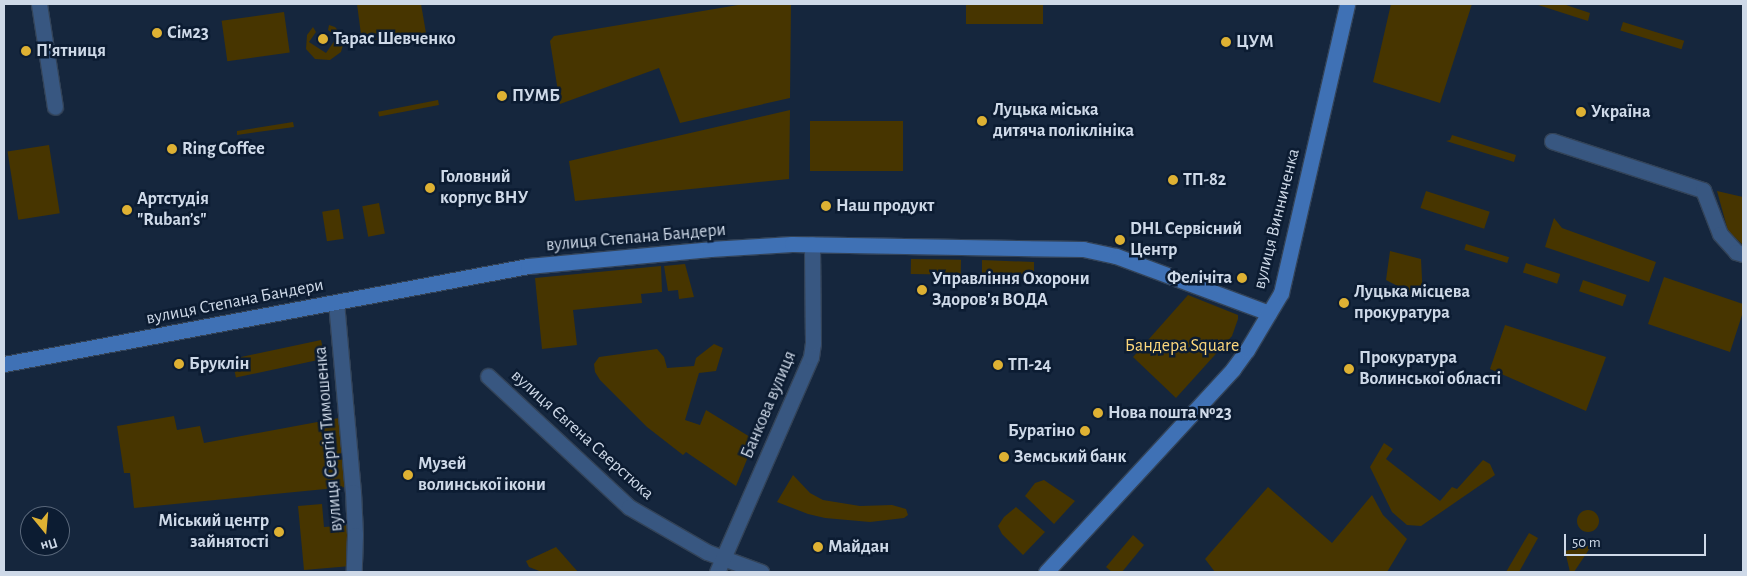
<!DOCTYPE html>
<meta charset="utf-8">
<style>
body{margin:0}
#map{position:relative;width:1747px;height:576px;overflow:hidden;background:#15263d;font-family:"Alegreya Sans",sans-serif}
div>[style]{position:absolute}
.green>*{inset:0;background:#473500;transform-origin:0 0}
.round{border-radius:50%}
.roads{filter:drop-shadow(1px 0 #334358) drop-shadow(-1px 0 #334358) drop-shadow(0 1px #334358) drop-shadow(0 -1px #334358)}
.street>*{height:15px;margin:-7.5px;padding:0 7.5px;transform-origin:7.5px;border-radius:7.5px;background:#385781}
.secondary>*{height:15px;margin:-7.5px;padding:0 7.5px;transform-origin:7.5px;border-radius:7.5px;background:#3f71b5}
.dots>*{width:14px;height:14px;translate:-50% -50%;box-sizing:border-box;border:2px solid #0c1c32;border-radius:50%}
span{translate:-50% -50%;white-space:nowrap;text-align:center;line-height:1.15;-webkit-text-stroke:5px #0c1c32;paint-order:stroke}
.poi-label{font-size:18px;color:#ced9e8;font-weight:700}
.left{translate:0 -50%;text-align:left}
.right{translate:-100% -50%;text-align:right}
.street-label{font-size:18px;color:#ced9e8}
.park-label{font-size:18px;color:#fcd77c}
.frame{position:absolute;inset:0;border:5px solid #ced9e8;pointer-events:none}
.north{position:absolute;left:20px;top:506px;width:50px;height:50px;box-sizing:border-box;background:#0c1c32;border:1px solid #5a687b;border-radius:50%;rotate:163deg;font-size:14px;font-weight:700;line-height:20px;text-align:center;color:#ced9e8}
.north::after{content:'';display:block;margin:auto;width:18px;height:22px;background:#deb133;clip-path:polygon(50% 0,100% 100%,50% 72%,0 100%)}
.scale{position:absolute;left:1564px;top:534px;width:142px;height:22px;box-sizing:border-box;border:2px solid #ced9e8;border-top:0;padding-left:6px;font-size:15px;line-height:18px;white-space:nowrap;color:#ced9e8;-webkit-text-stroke:4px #0c1c32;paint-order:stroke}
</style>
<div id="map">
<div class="green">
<div style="clip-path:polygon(357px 4px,421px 4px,426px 33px,362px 42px)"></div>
<div style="clip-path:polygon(744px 4px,791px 4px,790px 98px,680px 123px,659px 68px,560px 104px,550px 41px,554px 36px)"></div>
<div style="left:966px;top:4px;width:77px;height:20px"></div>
<div style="clip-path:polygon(1391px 4px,1472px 4px,1440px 103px,1373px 82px)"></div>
<div style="clip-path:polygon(1535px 4px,1563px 4px,1590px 13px,1588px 21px)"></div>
<div style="left:284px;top:12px;width:41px;height:63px;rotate:82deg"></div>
<div style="left:1623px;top:22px;width:64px;height:9px;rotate:17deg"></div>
<div style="clip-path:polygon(329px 25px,335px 27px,342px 35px,343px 45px,341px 52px,330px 60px,315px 59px,306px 49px,307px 35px,313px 27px,316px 32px,309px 42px,326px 53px,337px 37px,328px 30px)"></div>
<div style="left:438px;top:100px;width:5px;height:61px;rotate:79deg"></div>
<div style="clip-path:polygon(790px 110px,789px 179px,575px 201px,569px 161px)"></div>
<div style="left:810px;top:121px;width:93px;height:50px"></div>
<div style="clip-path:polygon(293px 122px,294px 127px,237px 135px,237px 131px)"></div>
<div style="clip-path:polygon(1452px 135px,1516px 155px,1514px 162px,1446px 141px,1450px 140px)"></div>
<div style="left:49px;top:145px;width:69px;height:42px;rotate:81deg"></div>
<div style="left:1426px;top:191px;width:67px;height:18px;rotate:18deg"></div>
<div style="clip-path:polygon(1717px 191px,1743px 197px,1743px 245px,1728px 231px)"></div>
<div style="left:379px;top:203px;width:31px;height:17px;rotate:79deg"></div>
<div style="left:339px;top:209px;width:30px;height:17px;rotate:81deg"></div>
<div style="clip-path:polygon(1554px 218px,1562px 228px,1656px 262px,1649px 282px,1545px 247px)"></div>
<div style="left:1466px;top:244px;width:45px;height:6px;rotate:17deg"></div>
<div style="clip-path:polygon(1390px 251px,1421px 259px,1423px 299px,1386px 280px)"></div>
<div style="left:911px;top:259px;width:50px;height:15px;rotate:1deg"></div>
<div style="clip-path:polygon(982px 260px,1034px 262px,1034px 274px,982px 274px)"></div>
<div style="left:1526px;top:263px;width:36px;height:10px;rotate:18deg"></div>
<div style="clip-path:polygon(685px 264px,694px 297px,679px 299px,678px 290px,668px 291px,664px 266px)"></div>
<div style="clip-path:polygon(661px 266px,662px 292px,641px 294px,642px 303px,573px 310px,577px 345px,542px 349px,535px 278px)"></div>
<div style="clip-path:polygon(1664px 277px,1743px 304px,1743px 312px,1730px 352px,1648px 324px)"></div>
<div style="left:1583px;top:280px;width:46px;height:12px;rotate:19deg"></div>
<div style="clip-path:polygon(1188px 295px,1238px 315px,1238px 319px,1232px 336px,1176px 398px,1133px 357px)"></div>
<div style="clip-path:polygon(1505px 325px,1606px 357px,1586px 411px,1490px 369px)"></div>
<div style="left:321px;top:340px;width:19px;height:91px;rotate:78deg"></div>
<div style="clip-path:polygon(714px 344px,723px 348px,716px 371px,699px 373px,685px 420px,700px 425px,706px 410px,755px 440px,736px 486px,686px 452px,683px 455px,647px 427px,600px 380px,595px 372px,594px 364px,599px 357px,657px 349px,664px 357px,667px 368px,694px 366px,696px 358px)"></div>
<div style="clip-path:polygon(174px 416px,177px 430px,200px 426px,204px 443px,339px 418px,346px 487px,134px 508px,130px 473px,124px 473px,117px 426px)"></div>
<div style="clip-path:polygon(1384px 443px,1393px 449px,1386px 459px,1440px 501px,1452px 487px,1457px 489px,1483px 460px,1490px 464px,1495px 475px,1421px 526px,1407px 525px,1392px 512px,1370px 467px)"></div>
<div style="clip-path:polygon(793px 475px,810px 493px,823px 500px,860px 506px,892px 505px,906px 509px,908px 515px,904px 518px,870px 522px,825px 518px,808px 514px,777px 502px)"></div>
<div style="clip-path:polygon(1044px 480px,1075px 501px,1054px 524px,1025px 496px,1035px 483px)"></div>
<div style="clip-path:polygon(1268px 487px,1332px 543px,1372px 495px,1383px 515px,1407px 539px,1387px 572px,1215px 572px,1205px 559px)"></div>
<div style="clip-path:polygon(322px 504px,324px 527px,351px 525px,351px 566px,304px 570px,298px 506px)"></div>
<div style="clip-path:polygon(1016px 507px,1045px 532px,1023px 555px,1002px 534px,998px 526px,1004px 517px)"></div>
<div class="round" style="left:1577px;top:510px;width:22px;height:22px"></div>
<div style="clip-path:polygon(1529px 533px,1538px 538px,1519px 572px,1506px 572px)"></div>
<div style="clip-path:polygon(1133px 535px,1144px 545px,1122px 572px,1112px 572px,1106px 567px)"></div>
<div style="clip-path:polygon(1592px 545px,1574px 572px,1570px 572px,1565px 551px)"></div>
<div style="clip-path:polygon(556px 547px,578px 572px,542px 572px,529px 567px,526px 561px)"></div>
</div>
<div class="roads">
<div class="street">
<div style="left:39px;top:4px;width:104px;rotate:81.2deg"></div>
<div style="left:1552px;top:141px;width:159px;rotate:18deg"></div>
<div style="left:1703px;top:190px;width:47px;rotate:68.9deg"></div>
<div style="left:1720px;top:234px;width:24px;rotate:48deg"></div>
<div style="left:1736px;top:252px;width:7px;rotate:16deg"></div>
<div style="left:336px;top:302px;width:191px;rotate:84.9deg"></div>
<div style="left:353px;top:492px;width:43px;rotate:87.3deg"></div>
<div style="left:355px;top:535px;width:37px;rotate:92deg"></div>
<div style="left:488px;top:376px;width:192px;rotate:42.9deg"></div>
<div style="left:629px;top:507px;width:90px;rotate:30deg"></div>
<div style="left:707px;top:552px;width:58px;rotate:20.3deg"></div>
<div style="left:717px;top:572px;width:235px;rotate:-66.4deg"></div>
<div style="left:811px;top:357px;width:14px;rotate:-82deg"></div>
<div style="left:813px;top:343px;width:99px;rotate:-90.6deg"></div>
</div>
<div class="secondary">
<div style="left:4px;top:364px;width:533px;rotate:-10.59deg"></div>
<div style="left:528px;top:266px;width:183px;rotate:-5.3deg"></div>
<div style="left:710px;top:249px;width:82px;rotate:-3.5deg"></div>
<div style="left:792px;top:244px;width:291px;rotate:1deg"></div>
<div style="left:1083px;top:249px;width:34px;rotate:12deg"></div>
<div style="left:1116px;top:256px;width:163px;rotate:20.4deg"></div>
<div style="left:1046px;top:572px;width:276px;rotate:-47.3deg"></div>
<div style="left:1233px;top:369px;width:24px;rotate:-54deg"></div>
<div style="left:1247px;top:350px;width:66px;rotate:-59.2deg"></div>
<div style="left:1281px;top:293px;width:296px;rotate:-77.1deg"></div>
</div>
</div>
<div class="dots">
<div style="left:157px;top:33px;background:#deb133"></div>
<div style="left:323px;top:39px;background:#deb133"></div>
<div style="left:1226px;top:42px;background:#deb133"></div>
<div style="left:26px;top:51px;background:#deb133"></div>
<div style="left:502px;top:96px;background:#deb133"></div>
<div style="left:1581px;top:112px;background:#deb133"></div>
<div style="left:982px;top:121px;background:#deb133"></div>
<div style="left:172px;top:149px;background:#deb133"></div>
<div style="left:1173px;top:180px;background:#deb133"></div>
<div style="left:430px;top:188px;background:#deb133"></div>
<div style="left:826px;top:206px;background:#deb133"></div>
<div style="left:127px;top:210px;background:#deb133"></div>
<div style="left:1120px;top:240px;background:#deb133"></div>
<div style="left:1242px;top:278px;background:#deb133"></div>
<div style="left:922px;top:290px;background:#deb133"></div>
<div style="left:1344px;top:303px;background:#deb133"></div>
<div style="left:179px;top:364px;background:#deb133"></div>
<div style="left:998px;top:365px;background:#deb133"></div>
<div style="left:1349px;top:369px;background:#deb133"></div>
<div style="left:1098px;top:413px;background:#deb133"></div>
<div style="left:1085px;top:431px;background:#deb133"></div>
<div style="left:1004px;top:457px;background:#deb133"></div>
<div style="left:408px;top:475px;background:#deb133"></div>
<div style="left:279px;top:532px;background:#deb133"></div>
<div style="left:818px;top:547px;background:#deb133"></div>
</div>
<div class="poi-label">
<span class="left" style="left:167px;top:33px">Сім23</span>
<span class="left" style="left:333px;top:39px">Тарас Шевченко</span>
<span class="left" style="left:1236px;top:42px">ЦУМ</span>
<span class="left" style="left:36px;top:51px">П'ятниця</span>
<span class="left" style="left:512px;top:96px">ПУМБ</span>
<span class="left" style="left:993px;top:121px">Луцька міська<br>дитяча поліклініка</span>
<span class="left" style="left:1591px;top:112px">Україна</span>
<span class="left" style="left:182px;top:149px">Ring Coffee</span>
<span class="left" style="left:440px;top:188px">Головний<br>корпус ВНУ</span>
<span class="left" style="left:1183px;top:180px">ТП-82</span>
<span class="left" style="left:137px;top:210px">Артстудія<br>"Ruban’s"</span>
<span class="left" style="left:836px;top:206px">Наш продукт</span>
<span class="left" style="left:1130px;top:240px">DHL Сервісний<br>Центр</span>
<span class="right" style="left:1232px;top:278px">Фелічіта</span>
<span class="left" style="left:932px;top:290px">Управління Охорони<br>Здоров'я ВОДА</span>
<span class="left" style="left:1354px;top:303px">Луцька місцева<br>прокуратура</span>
<span class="left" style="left:1359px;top:369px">Прокуратура<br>Волинської області</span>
<span class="left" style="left:189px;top:364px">Бруклін</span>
<span class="left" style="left:1008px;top:365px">ТП-24</span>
<span class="left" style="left:1108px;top:413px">Нова пошта №23</span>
<span class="right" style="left:1075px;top:431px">Буратіно</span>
<span class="left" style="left:1014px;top:457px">Земський банк</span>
<span class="left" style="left:418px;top:475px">Музей<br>волинської ікони</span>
<span class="right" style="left:269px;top:532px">Міський центр<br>зайнятості</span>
<span class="left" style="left:828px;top:547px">Майдан</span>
</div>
<div class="street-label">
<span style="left:1277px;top:219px;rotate:-76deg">вулиця Винниченка</span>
<span style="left:636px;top:238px;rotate:-5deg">вулиця Степана Бандери</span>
<span style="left:235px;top:302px;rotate:-11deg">вулиця Степана Бандери</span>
<span style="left:769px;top:405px;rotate:-67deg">Банкова вулиця</span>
<span style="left:582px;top:435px;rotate:42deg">вулиця Євгена Сверстюка</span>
<span style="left:329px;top:439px;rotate:-95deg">вулиця Сергія Тимошенка</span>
</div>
<div class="park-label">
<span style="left:1182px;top:346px">Бандера Square</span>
</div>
<div class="frame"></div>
<div class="north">Пн</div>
<div class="scale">50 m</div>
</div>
